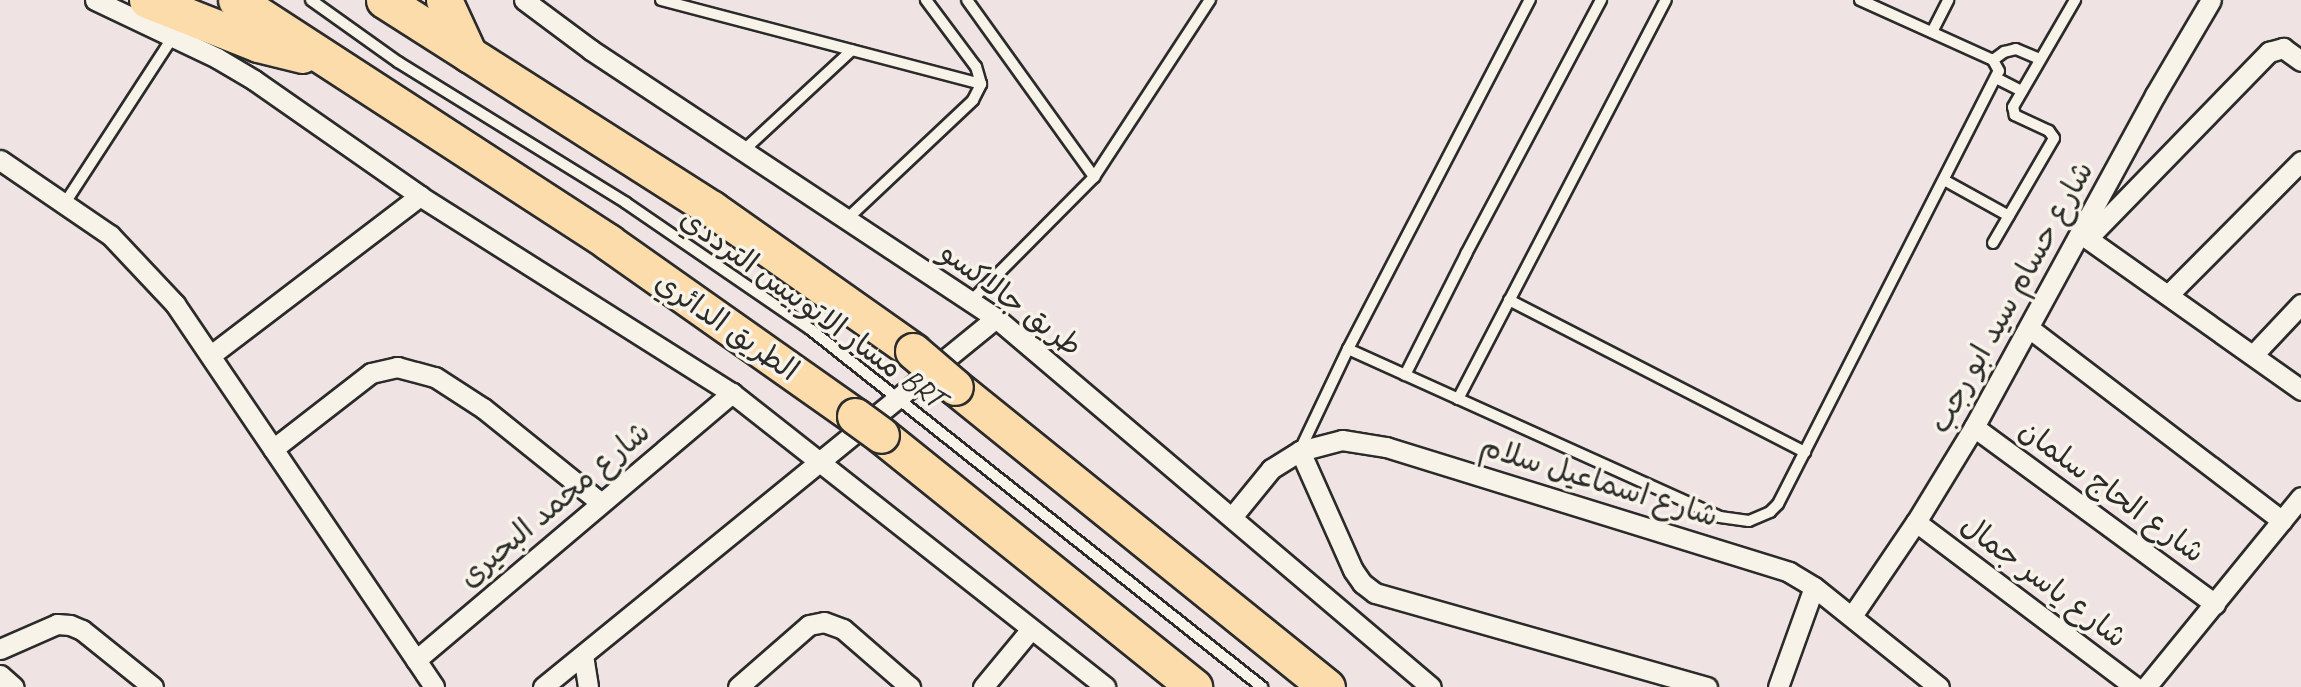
<!DOCTYPE html>
<meta charset="utf-8">
<style>
body{margin:0}
#map{position:relative;width:2301px;height:687px;overflow:hidden;background:#efe4e3;font-family:Caveat,"Playpen Sans Arabic",sans-serif}
div>[style]{position:absolute}
.roads{filter:drop-shadow(2px 0 #2b2b2b) drop-shadow(-2px 0 #2b2b2b) drop-shadow(0 2px #2b2b2b) drop-shadow(0 -2px #2b2b2b)}
.service>*{height:10px;margin:-5px;padding:0 5px;transform-origin:5px;border-radius:5px;background:#f7f3e8}
.minor>*{height:19px;margin:-9.5px;padding:0 9.5px;transform-origin:9.5px;border-radius:9.5px;background:#f7f3e8}
.motorway>*{height:35px;margin:-17.5px;padding:0 17.5px;transform-origin:17.5px;border-radius:17.5px;background:#fddcac}
.bridges{filter:drop-shadow(2px 0 #2b2b2b) drop-shadow(-2px 0 #2b2b2b) drop-shadow(0 2px #2b2b2b) drop-shadow(0 -2px #2b2b2b)}
.motorway-bridge>*{height:35px;margin:-17.5px;padding:0 17.5px;transform-origin:17.5px;border-radius:17.5px;background:#fddcac}
span{translate:-50% -50%;white-space:nowrap;text-align:center;line-height:1.15;-webkit-text-stroke:7px #f7f3e8;paint-order:stroke}
.street-label{font-size:30px;color:#2b2b2b}
</style>
<div id="map">
<div class="roads">
<div class="service">
<div style="left:311px;top:0;width:107px;rotate:35.5deg"></div>
<div style="left:398px;top:62px;width:268px;rotate:31.7deg"></div>
<div style="left:626px;top:203px;width:223px;rotate:34.4deg"></div>
<div style="left:810px;top:329px;width:577px;rotate:38.38deg"></div>
<div style="left:661px;top:0;width:331px;rotate:14.7deg"></div>
<div style="left:967px;top:0;width:218px;rotate:54.3deg"></div>
<div style="left:1932px;top:32px;width:36px;rotate:-63deg"></div>
<div style="left:1993px;top:60px;width:14px;rotate:-36deg"></div>
<div style="left:2004px;top:52px;width:12px;rotate:-14deg"></div>
<div style="left:2016px;top:49px;width:26px;rotate:23deg"></div>
<div style="left:1996px;top:78px;width:29px;rotate:27deg"></div>
<div style="left:744px;top:150px;width:147px;rotate:-42.8deg"></div>
<div style="left:1944px;top:180px;width:74px;rotate:29deg"></div>
<div style="left:65px;top:203px;width:198px;rotate:-57deg"></div>
<div style="left:848px;top:218px;width:172px;rotate:-43.3deg"></div>
<div style="left:973px;top:100px;width:18px;rotate:-63deg"></div>
<div style="left:981px;top:84px;width:18px;rotate:-106deg"></div>
<div style="left:976px;top:67px;width:84px;rotate:-126.7deg"></div>
<div style="left:1993px;top:243px;width:121px;rotate:-59.8deg"></div>
<div style="left:2054px;top:138px;width:9px;rotate:-126deg"></div>
<div style="left:2049px;top:131px;width:38px;rotate:-155deg"></div>
<div style="left:2015px;top:115px;width:8px;rotate:-104deg"></div>
<div style="left:2013px;top:107px;width:124px;rotate:-59.9deg"></div>
<div style="left:1509px;top:300px;width:333px;rotate:27.2deg"></div>
<div style="left:971px;top:301px;width:175px;rotate:-45.2deg"></div>
<div style="left:1094px;top:177px;width:212px;rotate:-56.8deg"></div>
<div style="left:1348px;top:349px;width:408px;rotate:24.3deg"></div>
<div style="left:1720px;top:517px;width:29px;rotate:8deg"></div>
<div style="left:1749px;top:521px;width:23px;rotate:-23deg"></div>
<div style="left:1770px;top:512px;width:11px;rotate:-45deg"></div>
<div style="left:1778px;top:504px;width:486px;rotate:-63deg"></div>
<div style="left:1999px;top:71px;width:13px;rotate:-119deg"></div>
<div style="left:1993px;top:60px;width:146px;rotate:-155.7deg"></div>
<div style="left:1405px;top:375px;width:136px;rotate:-63.2deg"></div>
<div style="left:1466px;top:254px;width:288px;rotate:-62deg"></div>
<div style="left:1458px;top:399px;width:450px;rotate:-62.5deg"></div>
<div style="left:1300px;top:450px;width:112px;rotate:-64.6deg"></div>
<div style="left:1348px;top:349px;width:394px;rotate:-62.5deg"></div>
</div>
<div class="minor">
<div style="left:95px;top:0;width:135px;rotate:25.4deg"></div>
<div style="left:217px;top:58px;width:43px;rotate:30.7deg"></div>
<div style="left:254px;top:80px;width:203px;rotate:34.9deg"></div>
<div style="left:420px;top:196px;width:369px;rotate:32.3deg"></div>
<div style="left:732px;top:393px;width:475px;rotate:38.2deg"></div>
<div style="left:524px;top:0;width:84px;rotate:36.7deg"></div>
<div style="left:591px;top:50px;width:486px;rotate:33.5deg"></div>
<div style="left:996px;top:318px;width:570px;rotate:40.31deg"></div>
<div style="left:0;top:160px;width:133px;rotate:34.3deg"></div>
<div style="left:110px;top:235px;width:95px;rotate:46.7deg"></div>
<div style="left:175px;top:304px;width:462px;rotate:55.9deg"></div>
<div style="left:2081px;top:234px;width:270px;rotate:35.3deg"></div>
<div style="left:2088px;top:238px;width:260px;rotate:-45.8deg"></div>
<div style="left:2269px;top:52px;width:15px;rotate:-16deg"></div>
<div style="left:2283px;top:48px;width:22px;rotate:36deg"></div>
<div style="left:2168px;top:295px;width:189px;rotate:-45.2deg"></div>
<div style="left:2029px;top:328px;width:318px;rotate:37.3deg"></div>
<div style="left:211px;top:355px;width:263px;rotate:-37.3deg"></div>
<div style="left:2253px;top:355px;width:70px;rotate:-46.7deg"></div>
<div style="left:1974px;top:427px;width:299px;rotate:36.3deg"></div>
<div style="left:273px;top:449px;width:124px;rotate:-37.8deg"></div>
<div style="left:371px;top:373px;width:27px;rotate:-13deg"></div>
<div style="left:397px;top:367px;width:39px;rotate:15deg"></div>
<div style="left:435px;top:377px;width:57px;rotate:32.9deg"></div>
<div style="left:483px;top:408px;width:151px;rotate:38.8deg"></div>
<div style="left:1300px;top:451px;width:130px;rotate:66deg"></div>
<div style="left:1353px;top:570px;width:16px;rotate:55deg"></div>
<div style="left:1362px;top:583px;width:16px;rotate:38deg"></div>
<div style="left:1375px;top:593px;width:345px;rotate:15.8deg"></div>
<div style="left:1232px;top:517px;width:62px;rotate:-50.9deg"></div>
<div style="left:1271px;top:469px;width:34px;rotate:-32deg"></div>
<div style="left:1300px;top:451px;width:43px;rotate:-14.7deg"></div>
<div style="left:1342px;top:440px;width:45px;rotate:9deg"></div>
<div style="left:1386px;top:447px;width:422px;rotate:17.2deg"></div>
<div style="left:1789px;top:572px;width:29px;rotate:31deg"></div>
<div style="left:1814px;top:587px;width:160px;rotate:38.7deg"></div>
<div style="left:1916px;top:522px;width:274px;rotate:37deg"></div>
<div style="left:1852px;top:616px;width:114px;rotate:-55.8deg"></div>
<div style="left:1916px;top:522px;width:111px;rotate:-58.6deg"></div>
<div style="left:1974px;top:427px;width:378px;rotate:-61.4deg"></div>
<div style="left:2155px;top:95px;width:110px;rotate:-59.5deg"></div>
<div style="left:0;top:649px;width:62px;rotate:-23.7deg"></div>
<div style="left:57px;top:624px;width:13px;rotate:4deg"></div>
<div style="left:70px;top:625px;width:13px;rotate:23deg"></div>
<div style="left:82px;top:630px;width:91px;rotate:38.8deg"></div>
<div style="left:583px;top:655px;width:32px;rotate:81deg"></div>
<div style="left:416px;top:660px;width:414px;rotate:-40.2deg"></div>
<div style="left:0;top:675px;width:18px;rotate:41deg"></div>
<div style="left:543px;top:687px;width:584px;rotate:-39.17deg"></div>
<div style="left:738px;top:687px;width:94px;rotate:-41.1deg"></div>
<div style="left:809px;top:625px;width:15px;rotate:-11deg"></div>
<div style="left:824px;top:622px;width:20px;rotate:20deg"></div>
<div style="left:843px;top:629px;width:89px;rotate:40.9deg"></div>
<div style="left:983px;top:687px;width:75px;rotate:-50.4deg"></div>
<div style="left:1778px;top:687px;width:106px;rotate:-70.2deg"></div>
<div style="left:2146px;top:687px;width:245px;rotate:-50.8deg"></div>
</div>
<div class="motorway">
<div style="left:147px;top:0;width:119px;rotate:21.6deg"></div>
<div style="left:258px;top:44px;width:45px;rotate:14deg"></div>
<div style="left:236px;top:0;width:444px;rotate:33deg"></div>
<div style="left:608px;top:242px;width:302px;rotate:35.2deg"></div>
<div style="left:384px;top:0;width:389px;rotate:32.5deg"></div>
<div style="left:712px;top:209px;width:246px;rotate:35.2deg"></div>
<div style="left:444px;top:0;width:60px;rotate:65.2deg"></div>
<div style="left:955px;top:387px;width:478px;rotate:38.9deg"></div>
<div style="left:881px;top:435px;width:402px;rotate:38.8deg"></div>
</div>
</div>
<div class="bridges">
<div class="motorway-bridge">
<div style="left:913px;top:351px;width:55px;rotate:40.6deg"></div>
<div style="left:855px;top:416px;width:32px;rotate:36deg"></div>
</div>
</div>
<div class="street-label">
<span style="left:2011px;top:297px;rotate:-61deg">شارع حسام سيد ابو رجب</span>
<span style="left:1011px;top:299px;rotate:37deg">طريق جالاكسو</span>
<span style="left:812px;top:308px;rotate:36deg">مسار الاتوبيس الترددي BRT</span>
<span style="left:727px;top:326px;rotate:35deg">الطريق الدائري</span>
<span style="left:1599px;top:481px;rotate:17deg">شارع اسماعيل سلام</span>
<span style="left:2112px;top:491px;rotate:36deg">شارع الحاج سلمان</span>
<span style="left:554px;top:504px;rotate:-40deg">شارع محمد البحيرى</span>
<span style="left:2044px;top:581px;rotate:37deg">شارع ياسر جمال</span>
</div>
</div>
